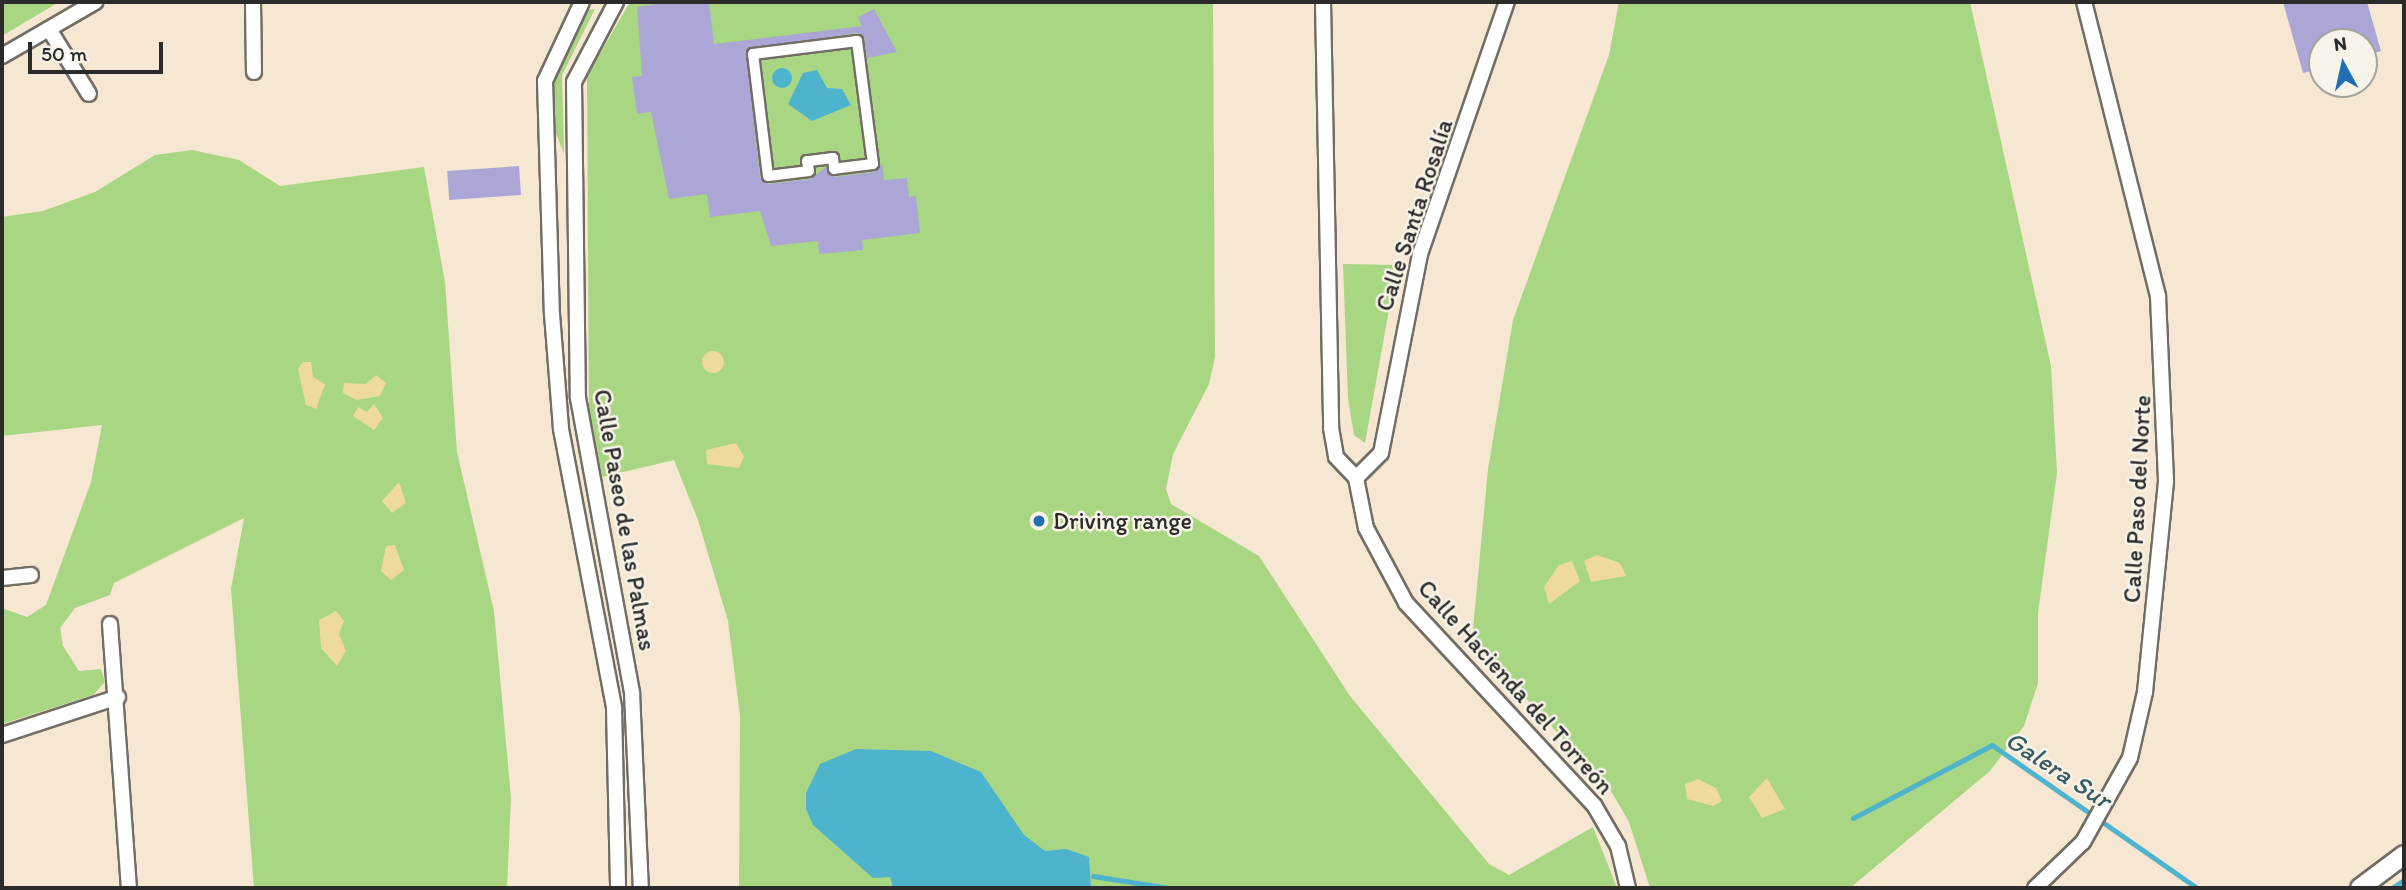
<!DOCTYPE html>
<meta charset="utf-8">
<style>
body{margin:0}
#map{position:relative;width:2406px;height:890px;overflow:hidden;background:#f5e7d2;font-family:Itim,sans-serif}
div>[style]{position:absolute}
.green>*{inset:0;background:#a9d682}
.sand>*{inset:0;background:#eeda9e}
.round{border-radius:50%}
.water>*{inset:0;background:#4eb3cd}
.stream>*{height:5px;margin:-2.5px;padding:0 2.5px;transform-origin:2.5px;border-radius:2.5px;background:#4eb3cd}
.building>*{inset:0;background:#aca6d7;transform-origin:0 0}
.roads{filter:drop-shadow(2px 0 #726d65) drop-shadow(-2px 0 #726d65) drop-shadow(0 2px #726d65) drop-shadow(0 -2px #726d65)}
.pedestrian>*{height:10px;margin:-5px;padding:0 5px;transform-origin:5px;border-radius:5px;background:#fff}
.minor>*{height:14px;margin:-7px;padding:0 7px;transform-origin:7px;border-radius:7px;background:#fff}
.tertiary>*{height:18px;margin:-9px;padding:0 9px;transform-origin:9px;border-radius:9px;background:#fff}
.dots>*{width:19px;height:19px;translate:-50% -50%;box-sizing:border-box;border:4px solid #f7f3e8;border-radius:50%}
span{translate:-50% -50%;white-space:nowrap;text-align:center;line-height:1.15;-webkit-text-stroke:5px #f7f3e8;paint-order:stroke}
.street-label{font-size:24px;color:#2b2b2b}
.poi-label{font-size:24px;color:#2b2b2b}
.left{translate:0 -50%;text-align:left}
.water-label{font-size:26px;color:#375b64;font-style:italic}
.frame{position:absolute;inset:0;border:4px solid #2b2b2b;pointer-events:none}
.north{position:absolute;left:2308px;top:28px;width:70px;height:70px;box-sizing:border-box;background:#f7f3e8;border:2px solid #a5a39c;border-radius:50%;rotate:352deg;font-size:19px;font-weight:700;line-height:28px;text-align:center;color:#2b2b2b}
.north::after{content:'';display:block;margin:auto;width:24px;height:32px;background:#1f6fb2;clip-path:polygon(50% 0,100% 100%,50% 72%,0 100%)}
.scale{position:absolute;left:28px;top:42px;width:135px;height:32px;box-sizing:border-box;border:4px solid #2b2b2b;border-top:0;padding-left:9px;font-size:21px;line-height:24px;white-space:nowrap;color:#2b2b2b;-webkit-text-stroke:5px #f7f3e8;paint-order:stroke}
</style>
<div id="map">
<div class="green">
<div style="clip-path:polygon(2px 2px,59px 2px,2px 36px)"></div>
<div style="clip-path:polygon(630px 2px,1213px 2px,1215px 357px,1209px 384px,1173px 454px,1166px 489px,1171px 504px,1259px 556px,1350px 696px,1489px 864px,1509px 875px,1593px 827px,1617px 888px,739px 888px,740px 716px,728px 621px,698px 520px,674px 460px,602px 477px,589px 408px,587px 76px)"></div>
<div style="clip-path:polygon(1619px 2px,1970px 2px,2051px 366px,2057px 473px,2038px 613px,2038px 683px,2024px 726px,1990px 771px,1850px 888px,1650px 888px,1629px 822px,1611px 791px,1472px 640px,1488px 469px,1513px 320px,1609px 55px)"></div>
<div style="clip-path:polygon(595px 9px,562px 75px,564px 154px,550px 118px,550px 81px,570px 35px,587px 10px)"></div>
<div style="clip-path:polygon(192px 150px,239px 160px,280px 186px,424px 167px,445px 282px,457px 452px,494px 611px,511px 798px,507px 888px,254px 888px,231px 589px,244px 518px,114px 583px,110px 595px,75px 608px,60px 628px,63px 646px,79px 671px,101px 669px,105px 682px,93px 695px,2px 724px,2px 608px,27px 617px,46px 605px,91px 482px,102px 425px,2px 436px,2px 217px,43px 211px,95px 192px,155px 155px)"></div>
<div style="clip-path:polygon(1343px 264px,1397px 265px,1365px 443px,1354px 435px,1348px 399px)"></div>
</div>
<div class="sand">
<div class="round" style="left:702px;top:351px;width:22px;height:22px"></div>
<div style="clip-path:polygon(303px 362px,311px 362px,313px 377px,325px 384px,316px 409px,306px 405px,298px 369px)"></div>
<div style="clip-path:polygon(376px 375px,386px 383px,380px 396px,357px 400px,343px 393px,344px 383px,366px 384px)"></div>
<div style="clip-path:polygon(374px 404px,383px 418px,374px 430px,353px 416px,358px 407px,367px 412px)"></div>
<div style="clip-path:polygon(736px 443px,744px 457px,739px 468px,707px 464px,706px 450px)"></div>
<div style="clip-path:polygon(399px 482px,406px 503px,392px 513px,382px 501px)"></div>
<div style="clip-path:polygon(395px 545px,404px 570px,391px 580px,381px 571px,386px 546px)"></div>
<div style="clip-path:polygon(1597px 555px,1620px 563px,1626px 576px,1591px 582px,1584px 561px)"></div>
<div style="clip-path:polygon(1572px 561px,1580px 581px,1549px 604px,1544px 587px,1559px 565px)"></div>
<div style="clip-path:polygon(336px 611px,344px 621px,339px 634px,346px 651px,337px 666px,321px 648px,319px 620px)"></div>
<div style="clip-path:polygon(1767px 778px,1785px 809px,1762px 818px,1749px 797px)"></div>
<div style="clip-path:polygon(1698px 779px,1716px 788px,1722px 801px,1713px 806px,1687px 799px,1685px 784px)"></div>
</div>
<div class="water">
<div class="round" style="left:772px;top:68px;width:20px;height:20px"></div>
<div style="clip-path:polygon(817px 70px,827px 88px,842px 89px,851px 105px,812px 121px,788px 104px,803px 73px)"></div>
<div style="clip-path:polygon(856px 749px,931px 751px,981px 772px,1024px 835px,1045px 851px,1066px 849px,1089px 857px,1091px 888px,893px 888px,890px 877px,873px 878px,813px 825px,806px 809px,806px 793px,820px 764px)"></div>
</div>
<div class="stream">
<div style="left:1853px;top:818px;width:157px;rotate:-27.7deg"></div>
<div style="left:1992px;top:745px;width:250px;rotate:34.9deg"></div>
<div style="left:1093px;top:876px;width:77px;rotate:9deg"></div>
<div style="left:2392px;top:888px;width:14px;rotate:-34deg"></div>
</div>
<div class="building">
<div style="clip-path:polygon(670px 2px,709px 2px,714px 44px,862px 26px,858px 17px,874px 9px,897px 52px,867px 58px,864px 37px,856px 33px,746px 50px,760px 177px,768px 184px,810px 179px,826px 167px,835px 177px,875px 172px,882px 163px,884px 180px,907px 178px,909px 197px,916px 196px,920px 233px,862px 240px,863px 250px,819px 254px,818px 241px,771px 246px,760px 211px,710px 217px,707px 194px,669px 199px,651px 112px,637px 114px,632px 77px,642px 76px,637px 7px)"></div>
<div style="clip-path:polygon(2283px 2px,2367px 2px,2381px 51px,2364px 56px,2364px 42px,2322px 42px,2322px 68px,2303px 73px)"></div>
<div style="left:519px;top:166px;width:29px;height:72px;rotate:86deg"></div>
</div>
<div class="roads">
<div class="pedestrian">
<div style="left:857px;top:41px;width:124px;rotate:82.6deg"></div>
<div style="left:873px;top:164px;width:39px;rotate:173deg"></div>
<div style="left:834px;top:169px;width:11px;rotate:-95deg"></div>
<div style="left:833px;top:158px;width:26px;rotate:173deg"></div>
<div style="left:807px;top:161px;width:10px;rotate:79deg"></div>
<div style="left:809px;top:171px;width:41px;rotate:173deg"></div>
<div style="left:768px;top:176px;width:123px;rotate:-97deg"></div>
<div style="left:753px;top:54px;width:105px;rotate:-7.1deg"></div>
</div>
<div class="minor">
<div style="left:253px;top:2px;width:70px;rotate:89.2deg"></div>
<div style="left:582px;top:2px;width:87px;rotate:115.1deg"></div>
<div style="left:545px;top:81px;width:233px;rotate:88.3deg"></div>
<div style="left:552px;top:314px;width:115px;rotate:85.5deg"></div>
<div style="left:561px;top:429px;width:284px;rotate:79.2deg"></div>
<div style="left:614px;top:708px;width:180px;rotate:88.7deg"></div>
<div style="left:616px;top:2px;width:90px;rotate:117.7deg"></div>
<div style="left:574px;top:82px;width:316px;rotate:89.3deg"></div>
<div style="left:578px;top:398px;width:300px;rotate:79.6deg"></div>
<div style="left:632px;top:693px;width:195px;rotate:87.4deg"></div>
<div style="left:1323px;top:2px;width:426px;rotate:88.9deg"></div>
<div style="left:1331px;top:428px;width:29px;rotate:80deg"></div>
<div style="left:1336px;top:457px;width:29px;rotate:46deg"></div>
<div style="left:49px;top:29px;width:76px;rotate:58.4deg"></div>
<div style="left:2px;top:56px;width:108px;rotate:-30.1deg"></div>
<div style="left:1356px;top:478px;width:35px;rotate:-45deg"></div>
<div style="left:1381px;top:453px;width:203px;rotate:-78.9deg"></div>
<div style="left:1420px;top:254px;width:267px;rotate:-71deg"></div>
<div style="left:1356px;top:478px;width:51px;rotate:78.7deg"></div>
<div style="left:1366px;top:528px;width:85px;rotate:61.9deg"></div>
<div style="left:1406px;top:603px;width:276px;rotate:47.1deg"></div>
<div style="left:1594px;top:805px;width:48px;rotate:59.7deg"></div>
<div style="left:1618px;top:846px;width:43px;rotate:76.6deg"></div>
<div style="left:2px;top:578px;width:29px;rotate:-6deg"></div>
<div style="left:110px;top:624px;width:265px;rotate:85.9deg"></div>
<div style="left:2px;top:735px;width:122px;rotate:-18.1deg"></div>
<div style="left:2035px;top:888px;width:66px;rotate:-43.8deg"></div>
<div style="left:2083px;top:842px;width:96px;rotate:-60.8deg"></div>
<div style="left:2130px;top:758px;width:68px;rotate:-77.2deg"></div>
<div style="left:2145px;top:692px;width:213px;rotate:-84.3deg"></div>
<div style="left:2166px;top:480px;width:184px;rotate:-92.5deg"></div>
<div style="left:2158px;top:296px;width:303px;rotate:-104.1deg"></div>
</div>
<div class="tertiary">
<div style="left:2360px;top:888px;width:55px;rotate:-36.9deg"></div>
</div>
</div>
<div class="dots">
<div style="left:1039px;top:521px;background:#1f6fb2"></div>
</div>
<div class="street-label">
<span style="left:1414px;top:215px;rotate:-72deg">Calle Santa Rosalía</span>
<span style="left:2137px;top:499px;rotate:-87deg">Calle Paso del Norte</span>
<span style="left:625px;top:520px;rotate:80deg">Calle Paseo de las Palmas</span>
<span style="left:1516px;top:687px;rotate:48deg">Calle Hacienda del Torreón</span>
</div>
<div class="poi-label">
<span class="left" style="left:1053px;top:521px">Driving range</span>
</div>
<div class="water-label">
<span style="left:2058px;top:770px;rotate:33deg">Galera Sur</span>
</div>
<div class="frame"></div>
<div class="north">N</div>
<div class="scale">50 m</div>
</div>
